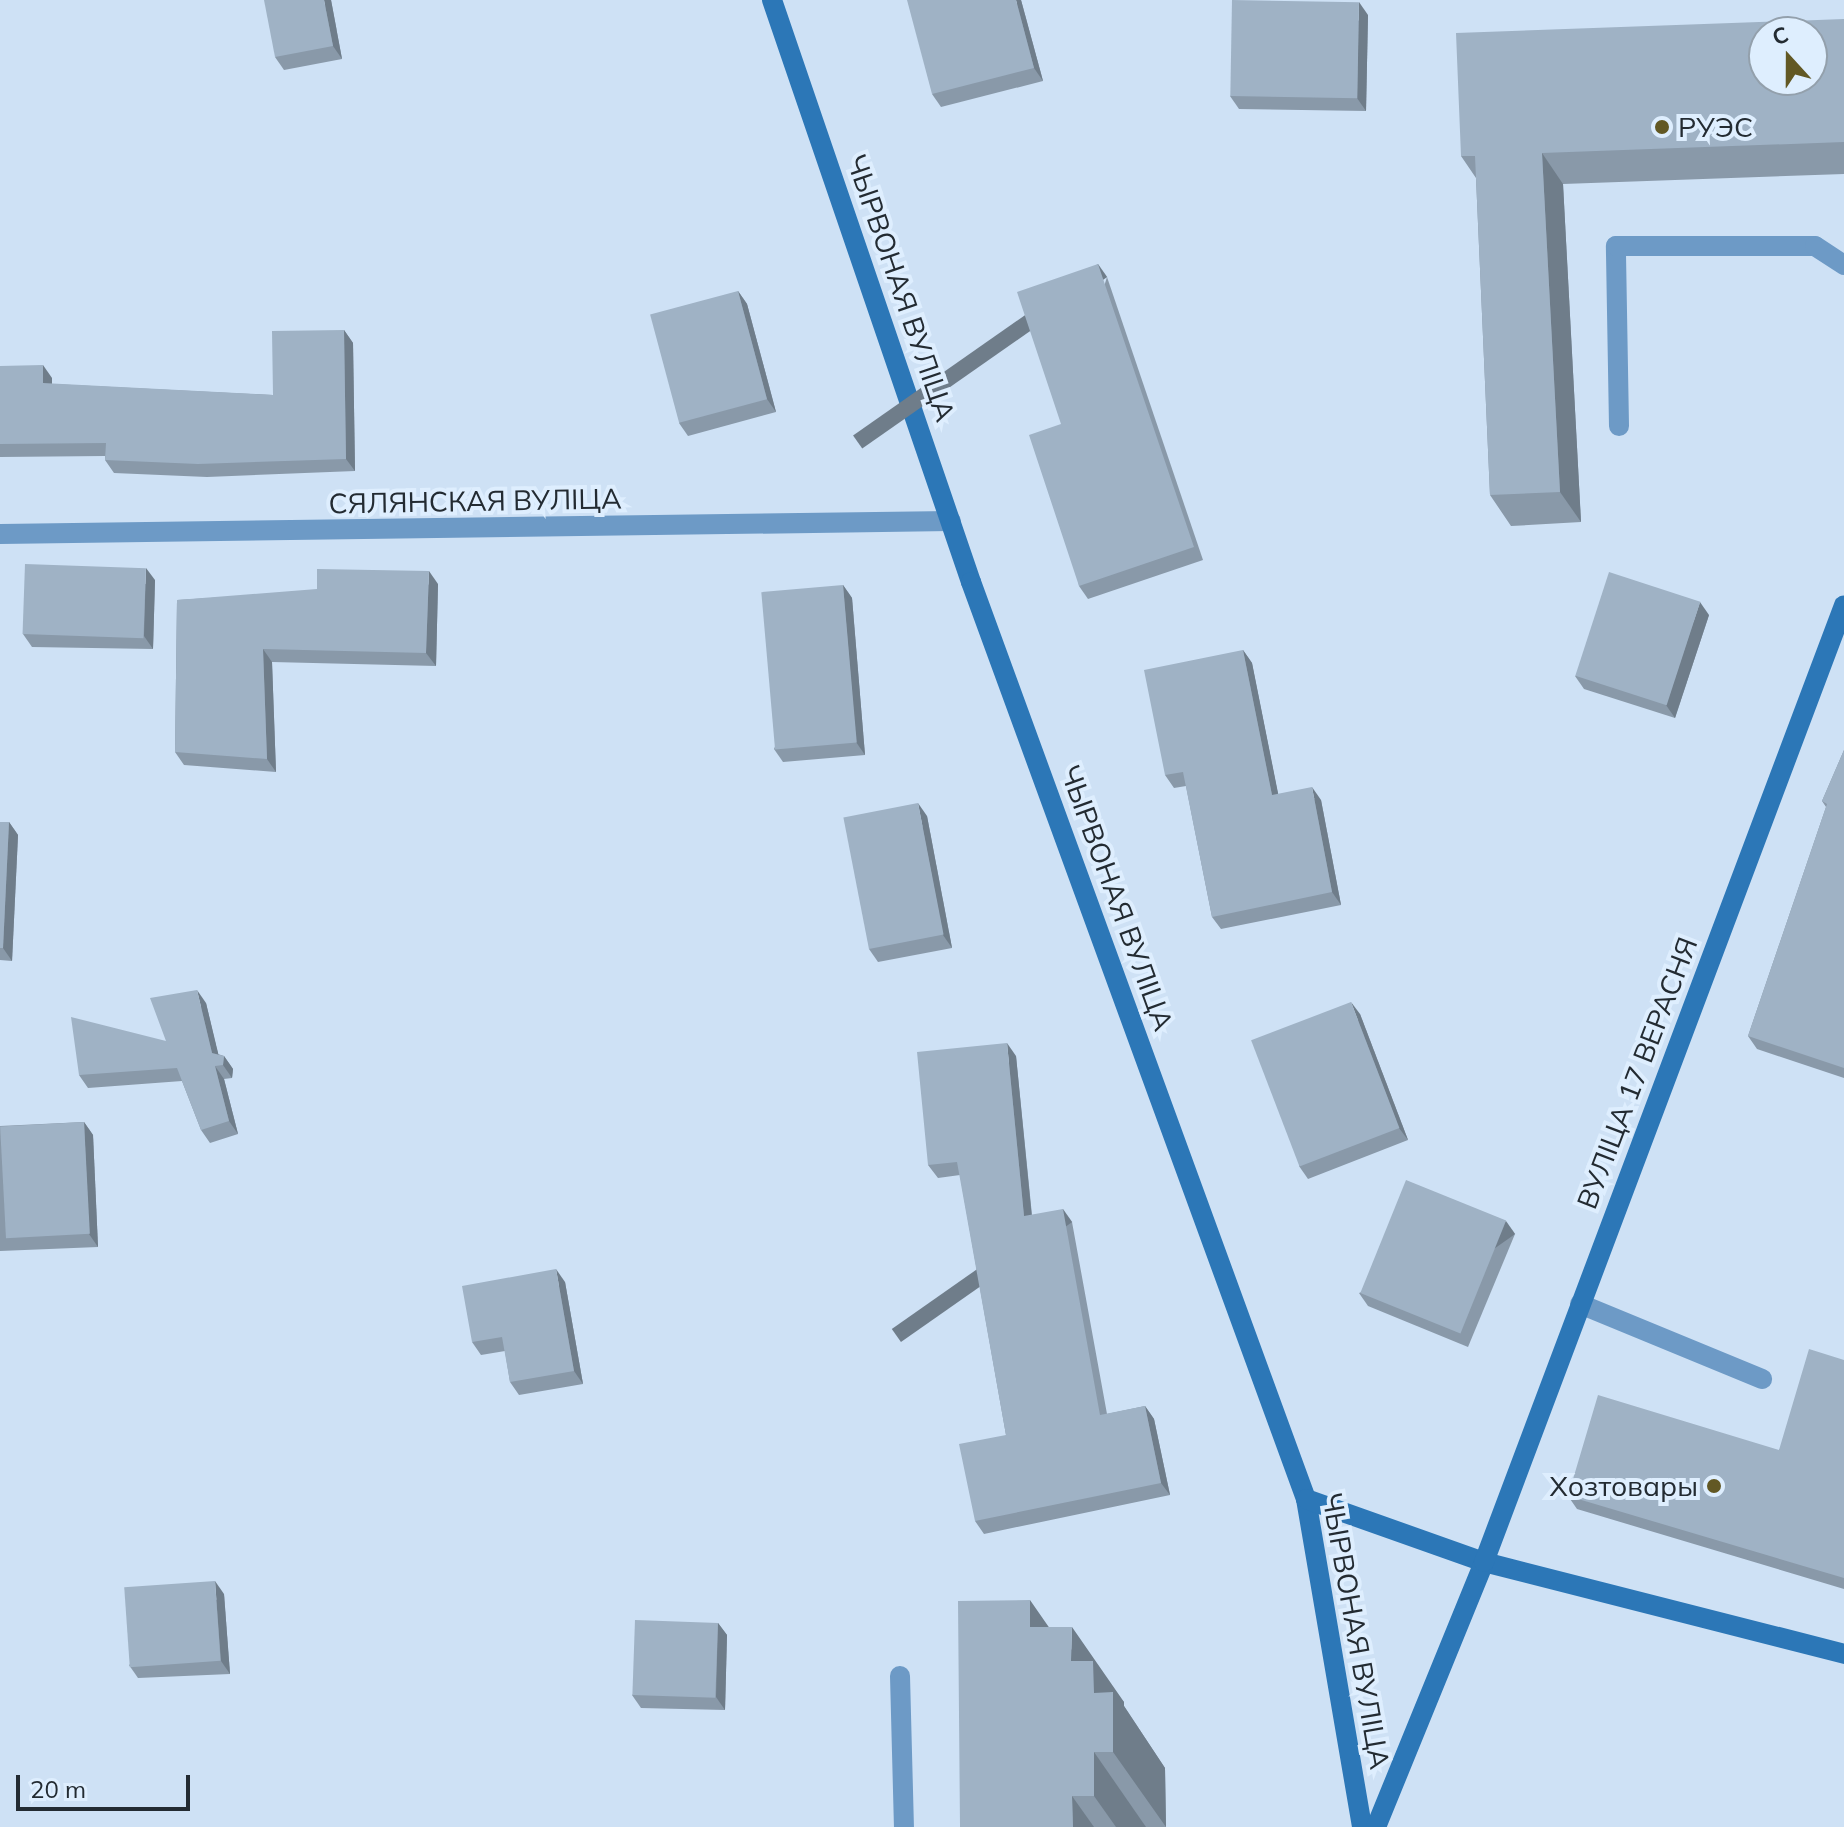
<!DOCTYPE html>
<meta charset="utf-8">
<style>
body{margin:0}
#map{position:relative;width:1844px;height:1827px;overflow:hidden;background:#cee1f5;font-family:Mulish,sans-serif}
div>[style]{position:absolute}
.lane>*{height:20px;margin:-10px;padding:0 10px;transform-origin:10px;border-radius:10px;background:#6d9ac6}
.street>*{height:20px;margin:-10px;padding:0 10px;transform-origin:10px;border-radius:10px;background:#6d9ac6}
.secondary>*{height:20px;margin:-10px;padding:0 10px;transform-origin:10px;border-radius:10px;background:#2c77b7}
.wall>*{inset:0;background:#8999a9}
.shaded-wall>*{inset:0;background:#6f7d8a;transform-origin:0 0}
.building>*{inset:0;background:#9fb2c5;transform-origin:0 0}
.dots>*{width:22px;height:22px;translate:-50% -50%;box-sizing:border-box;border:4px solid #deeefe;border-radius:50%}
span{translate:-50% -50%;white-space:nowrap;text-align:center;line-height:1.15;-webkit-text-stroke:8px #deeefe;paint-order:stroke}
.poi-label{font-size:28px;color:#232b32}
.left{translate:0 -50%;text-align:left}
.right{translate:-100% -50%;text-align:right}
.street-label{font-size:28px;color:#232b32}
.north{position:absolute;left:1748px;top:16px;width:80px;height:80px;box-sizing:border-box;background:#deeefe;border:2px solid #93a0ac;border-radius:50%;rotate:339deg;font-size:22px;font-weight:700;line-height:32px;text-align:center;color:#232b32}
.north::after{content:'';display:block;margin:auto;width:28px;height:36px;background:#625824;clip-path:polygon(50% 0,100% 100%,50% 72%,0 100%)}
.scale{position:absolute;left:16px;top:1775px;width:174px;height:36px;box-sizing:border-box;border:4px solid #232b32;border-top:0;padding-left:10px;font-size:24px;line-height:28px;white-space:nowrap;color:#232b32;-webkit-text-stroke:6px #deeefe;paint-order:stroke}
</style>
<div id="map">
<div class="lane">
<div style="left:1619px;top:426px;width:180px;rotate:-91deg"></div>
<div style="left:1616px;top:246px;width:199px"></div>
<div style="left:1815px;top:246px;width:35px;rotate:33deg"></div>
<div style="left:1580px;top:1304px;width:197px;rotate:22.4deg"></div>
<div style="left:900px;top:1676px;width:151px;rotate:88.5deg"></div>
</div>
<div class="street">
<div style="left:0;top:534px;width:951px;rotate:-0.78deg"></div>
</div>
<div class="secondary">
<div style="left:772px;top:0;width:615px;rotate:71.12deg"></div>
<div style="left:971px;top:582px;width:976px;rotate:69.93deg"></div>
<div style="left:1306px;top:1499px;width:333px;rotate:80.3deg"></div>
<div style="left:1306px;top:1499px;width:189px;rotate:19.5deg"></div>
<div style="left:1484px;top:1562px;width:372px;rotate:14.3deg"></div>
<div style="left:1376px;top:1827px;width:286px;rotate:-67.8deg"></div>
<div style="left:1484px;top:1562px;width:1022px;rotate:-69.38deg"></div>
</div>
<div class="wall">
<div style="clip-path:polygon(331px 0,342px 59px,284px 70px,275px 57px)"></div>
<div style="clip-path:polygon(1021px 0,1043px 81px,941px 107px,932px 94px)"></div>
<div style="clip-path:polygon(1368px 15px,1366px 111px,1239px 109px,1230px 96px)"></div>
<div style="clip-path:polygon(1844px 19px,1844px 174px,1563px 184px,1581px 522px,1511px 526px,1490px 495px,1476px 178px,1461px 156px)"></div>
<div style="clip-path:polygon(1107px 277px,1203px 560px,1088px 599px,1079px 586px,1061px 424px)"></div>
<div style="clip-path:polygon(738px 291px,747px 304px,776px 412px,688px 436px,679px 423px)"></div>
<div style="clip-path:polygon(344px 330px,353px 343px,355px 471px,207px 477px,114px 473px,105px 460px,105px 456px,0 457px,0 366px,52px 378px,52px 384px,273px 395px)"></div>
<div style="clip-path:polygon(155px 580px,153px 649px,32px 647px,23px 634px)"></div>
<div style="clip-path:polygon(438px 584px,436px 666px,272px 662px,276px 772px,184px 765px,175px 752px,177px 600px)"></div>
<div style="clip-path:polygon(843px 585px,852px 598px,865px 755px,783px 762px,774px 749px)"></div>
<div style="clip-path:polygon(1709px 615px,1675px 718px,1584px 689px,1575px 676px)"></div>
<div style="clip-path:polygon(1243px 650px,1252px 663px,1278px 794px,1321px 800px,1341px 905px,1221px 929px,1212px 917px,1186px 786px,1174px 788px,1165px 775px)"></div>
<div style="clip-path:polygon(1844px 750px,1844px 1078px,1757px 1049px,1748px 1036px,1826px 807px,1822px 801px)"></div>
<div style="clip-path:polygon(927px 816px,952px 948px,878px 962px,869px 949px)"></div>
<div style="clip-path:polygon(0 822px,9px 822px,18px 835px,12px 961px,0 960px)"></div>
<div style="clip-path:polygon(206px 1003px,218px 1054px,224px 1056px,233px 1069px,232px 1078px,224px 1079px,238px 1134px,210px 1143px,201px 1130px,182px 1081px,88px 1088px,79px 1075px,166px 1041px)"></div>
<div style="clip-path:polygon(1360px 1014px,1408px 1140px,1308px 1179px,1299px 1166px)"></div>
<div style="clip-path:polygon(1016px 1056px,1032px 1215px,1072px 1222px,1107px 1414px,1145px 1406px,1154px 1419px,1170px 1495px,984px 1534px,975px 1521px,1006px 1435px,960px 1175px,938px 1178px,928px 1165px)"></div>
<div style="clip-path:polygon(84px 1122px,93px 1135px,98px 1247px,0 1251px,0 1126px)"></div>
<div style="clip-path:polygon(1515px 1234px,1468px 1347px,1368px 1306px,1359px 1293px)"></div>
<div style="clip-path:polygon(565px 1282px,583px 1384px,519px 1395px,510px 1382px,505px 1351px,481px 1355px,472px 1342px)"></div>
<div style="clip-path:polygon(1844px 1360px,1844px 1589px,1577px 1509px,1568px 1496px,1779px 1450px)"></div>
<div style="clip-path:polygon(224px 1594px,230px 1674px,138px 1678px,129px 1665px)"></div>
<div style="clip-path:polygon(718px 1623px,727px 1635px,725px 1710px,641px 1708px,632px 1695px)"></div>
<div style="clip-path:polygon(1049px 1627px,1124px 1702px,1124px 1706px,1165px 1768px,1166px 1827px,960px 1827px)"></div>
</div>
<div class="shaded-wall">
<div style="clip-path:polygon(324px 0,331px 0,342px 59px,333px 46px)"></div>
<div style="clip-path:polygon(1016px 0,1021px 0,1043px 81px,1034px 68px)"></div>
<div style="clip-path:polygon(1359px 2px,1368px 15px,1366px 111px,1357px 98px)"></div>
<div style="clip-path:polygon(1542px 153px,1563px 184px,1581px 522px,1560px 492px)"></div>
<div style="left:1098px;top:264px;width:16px;height:299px;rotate:55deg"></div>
<div style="clip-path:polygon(738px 291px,747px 304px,776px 412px,767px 399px)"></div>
<div style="clip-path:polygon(344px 330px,353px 343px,355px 471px,346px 459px)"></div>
<div style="clip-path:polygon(43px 365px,52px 378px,52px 396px,43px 383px)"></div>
<div style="clip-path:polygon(146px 568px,155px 580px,153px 649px,144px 636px)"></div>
<div style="clip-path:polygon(429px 571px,438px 584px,436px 666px,426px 653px)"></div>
<div style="clip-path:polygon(843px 585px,852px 598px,865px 755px,856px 742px)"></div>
<div style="clip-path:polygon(1700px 602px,1709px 615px,1675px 718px,1666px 705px)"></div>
<div style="clip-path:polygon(263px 649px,272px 662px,276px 772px,267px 759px)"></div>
<div style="clip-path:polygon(1243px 650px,1252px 663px,1281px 808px,1272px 795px)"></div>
<div style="clip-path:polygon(1312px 787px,1321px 800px,1341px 905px,1332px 892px)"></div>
<div style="clip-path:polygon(918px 803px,927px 816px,952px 948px,943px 935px)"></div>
<div style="clip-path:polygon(9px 822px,18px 835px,12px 961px,3px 948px)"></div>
<div style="clip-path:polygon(197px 990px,206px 1003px,221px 1065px,212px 1053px)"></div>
<div style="clip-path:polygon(1351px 1002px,1360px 1014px,1408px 1140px,1399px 1128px)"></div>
<div style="clip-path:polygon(1007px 1043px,1016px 1056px,1033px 1229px,1024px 1216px)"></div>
<div style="clip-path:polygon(224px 1056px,233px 1069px,232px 1078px,223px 1065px)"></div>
<div style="clip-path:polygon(215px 1066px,224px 1079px,238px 1134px,229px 1121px)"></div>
<div style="clip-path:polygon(84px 1122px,93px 1135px,98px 1247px,89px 1234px)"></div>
<div style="left:1063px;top:1209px;width:16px;height:209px;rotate:55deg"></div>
<div style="left:1506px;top:1221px;width:16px;height:122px;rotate:55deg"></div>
<div style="clip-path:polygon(556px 1269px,565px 1282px,583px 1384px,574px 1371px)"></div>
<div style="clip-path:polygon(1145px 1406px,1154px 1419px,1170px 1495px,1161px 1483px)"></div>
<div style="clip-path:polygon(215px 1581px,224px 1594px,230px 1674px,221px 1661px)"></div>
<div style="clip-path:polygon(1030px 1600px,1071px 1659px,1072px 1627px,1124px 1702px,1124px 1706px,1165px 1768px,1166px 1827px,1113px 1752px,1030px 1627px)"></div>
<div style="clip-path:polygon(718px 1623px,727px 1635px,725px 1710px,716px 1697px)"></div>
<div style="clip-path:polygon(1094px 1752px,1146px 1827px,1116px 1827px,1094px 1796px)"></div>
<div style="clip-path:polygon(1072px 1796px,1094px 1827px,1073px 1827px)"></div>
</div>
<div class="building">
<div style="clip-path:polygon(264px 0,324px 0,333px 46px,275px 57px)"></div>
<div style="clip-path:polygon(907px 0,1016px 0,1034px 68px,932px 94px)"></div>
<div style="left:1232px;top:0;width:127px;height:96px;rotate:1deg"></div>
<div style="clip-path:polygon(evenodd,1844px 19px,1844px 142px,1542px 153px,1560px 492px,1490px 495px,1475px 156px,1461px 156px,1456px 33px,1844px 19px,1764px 32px,1812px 32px,1812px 80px,1764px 80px,1764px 32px)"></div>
<div style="clip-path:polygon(1098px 264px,1194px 547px,1079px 586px,1029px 435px,1061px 424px,1017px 292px)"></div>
<div style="left:738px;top:291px;width:112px;height:91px;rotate:75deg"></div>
<div style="clip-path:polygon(344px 330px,346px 459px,198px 464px,105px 460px,106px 443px,0 444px,0 366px,43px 365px,43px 383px,273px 395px,272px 331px)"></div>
<div style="left:25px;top:564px;width:121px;height:70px;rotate:2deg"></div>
<div style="clip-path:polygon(317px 569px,429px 571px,426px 653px,263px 649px,267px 759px,175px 752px,177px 600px,317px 589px)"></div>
<div style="left:1609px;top:572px;width:96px;height:109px;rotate:18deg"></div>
<div style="left:843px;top:585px;width:158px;height:82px;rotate:85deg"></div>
<div style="clip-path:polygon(1243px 650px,1272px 795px,1312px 787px,1332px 892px,1212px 917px,1183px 772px,1165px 775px,1144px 670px)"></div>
<div style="clip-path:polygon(1844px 750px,1844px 1068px,1748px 1036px,1827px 804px,1822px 801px)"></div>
<div style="left:918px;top:803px;width:134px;height:76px;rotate:79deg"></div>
<div style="clip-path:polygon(0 822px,9px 822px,3px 948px,0 948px)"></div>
<div style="clip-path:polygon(197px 990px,212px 1053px,224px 1056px,223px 1065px,215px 1066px,229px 1121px,201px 1130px,177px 1068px,79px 1075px,71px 1017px,166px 1041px,150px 998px)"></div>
<div style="left:1351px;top:1002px;width:135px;height:107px;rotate:69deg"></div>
<div style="clip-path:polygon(1007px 1043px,1024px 1216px,1063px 1209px,1100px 1415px,1145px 1406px,1161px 1483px,975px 1521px,959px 1444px,1006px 1435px,957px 1162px,928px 1165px,917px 1052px)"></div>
<div style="left:84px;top:1122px;width:112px;height:84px;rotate:87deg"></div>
<div style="left:1406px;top:1180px;width:108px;height:122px;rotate:22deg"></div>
<div style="clip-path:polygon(556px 1269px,574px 1371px,510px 1382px,502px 1337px,472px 1342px,462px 1286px)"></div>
<div style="clip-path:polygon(1809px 1349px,1844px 1360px,1844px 1578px,1568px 1496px,1598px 1395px,1779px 1450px)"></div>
<div style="left:215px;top:1581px;width:80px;height:91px;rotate:86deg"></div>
<div style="clip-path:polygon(1030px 1600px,1030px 1627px,1072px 1627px,1071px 1661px,1093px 1661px,1094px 1693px,1113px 1692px,1113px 1752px,1094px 1752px,1094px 1796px,1072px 1796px,1073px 1827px,960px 1827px,958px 1601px)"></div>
<div style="left:635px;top:1620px;width:83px;height:75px;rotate:2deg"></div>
</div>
<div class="dots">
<div style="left:1662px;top:127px;background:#625824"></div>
<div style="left:1714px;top:1486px;background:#625824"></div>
</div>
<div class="poi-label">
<span class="left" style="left:1678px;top:127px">РУЭС</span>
<span class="right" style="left:1698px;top:1486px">Хозтовары</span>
</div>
<div class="street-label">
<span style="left:901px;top:288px;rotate:71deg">ЧЫРВОНАЯ ВУЛІЦА</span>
<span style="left:475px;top:501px;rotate:-1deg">СЯЛЯНСКАЯ ВУЛІЦА</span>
<span style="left:1117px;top:898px;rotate:70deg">ЧЫРВОНАЯ ВУЛІЦА</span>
<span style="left:1637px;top:1073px;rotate:-69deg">ВУЛІЦА 17 ВЕРАСНЯ</span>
<span style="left:1356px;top:1631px;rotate:80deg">ЧЫРВОНАЯ ВУЛІЦА</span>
</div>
<div class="north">С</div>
<div class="scale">20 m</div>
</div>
